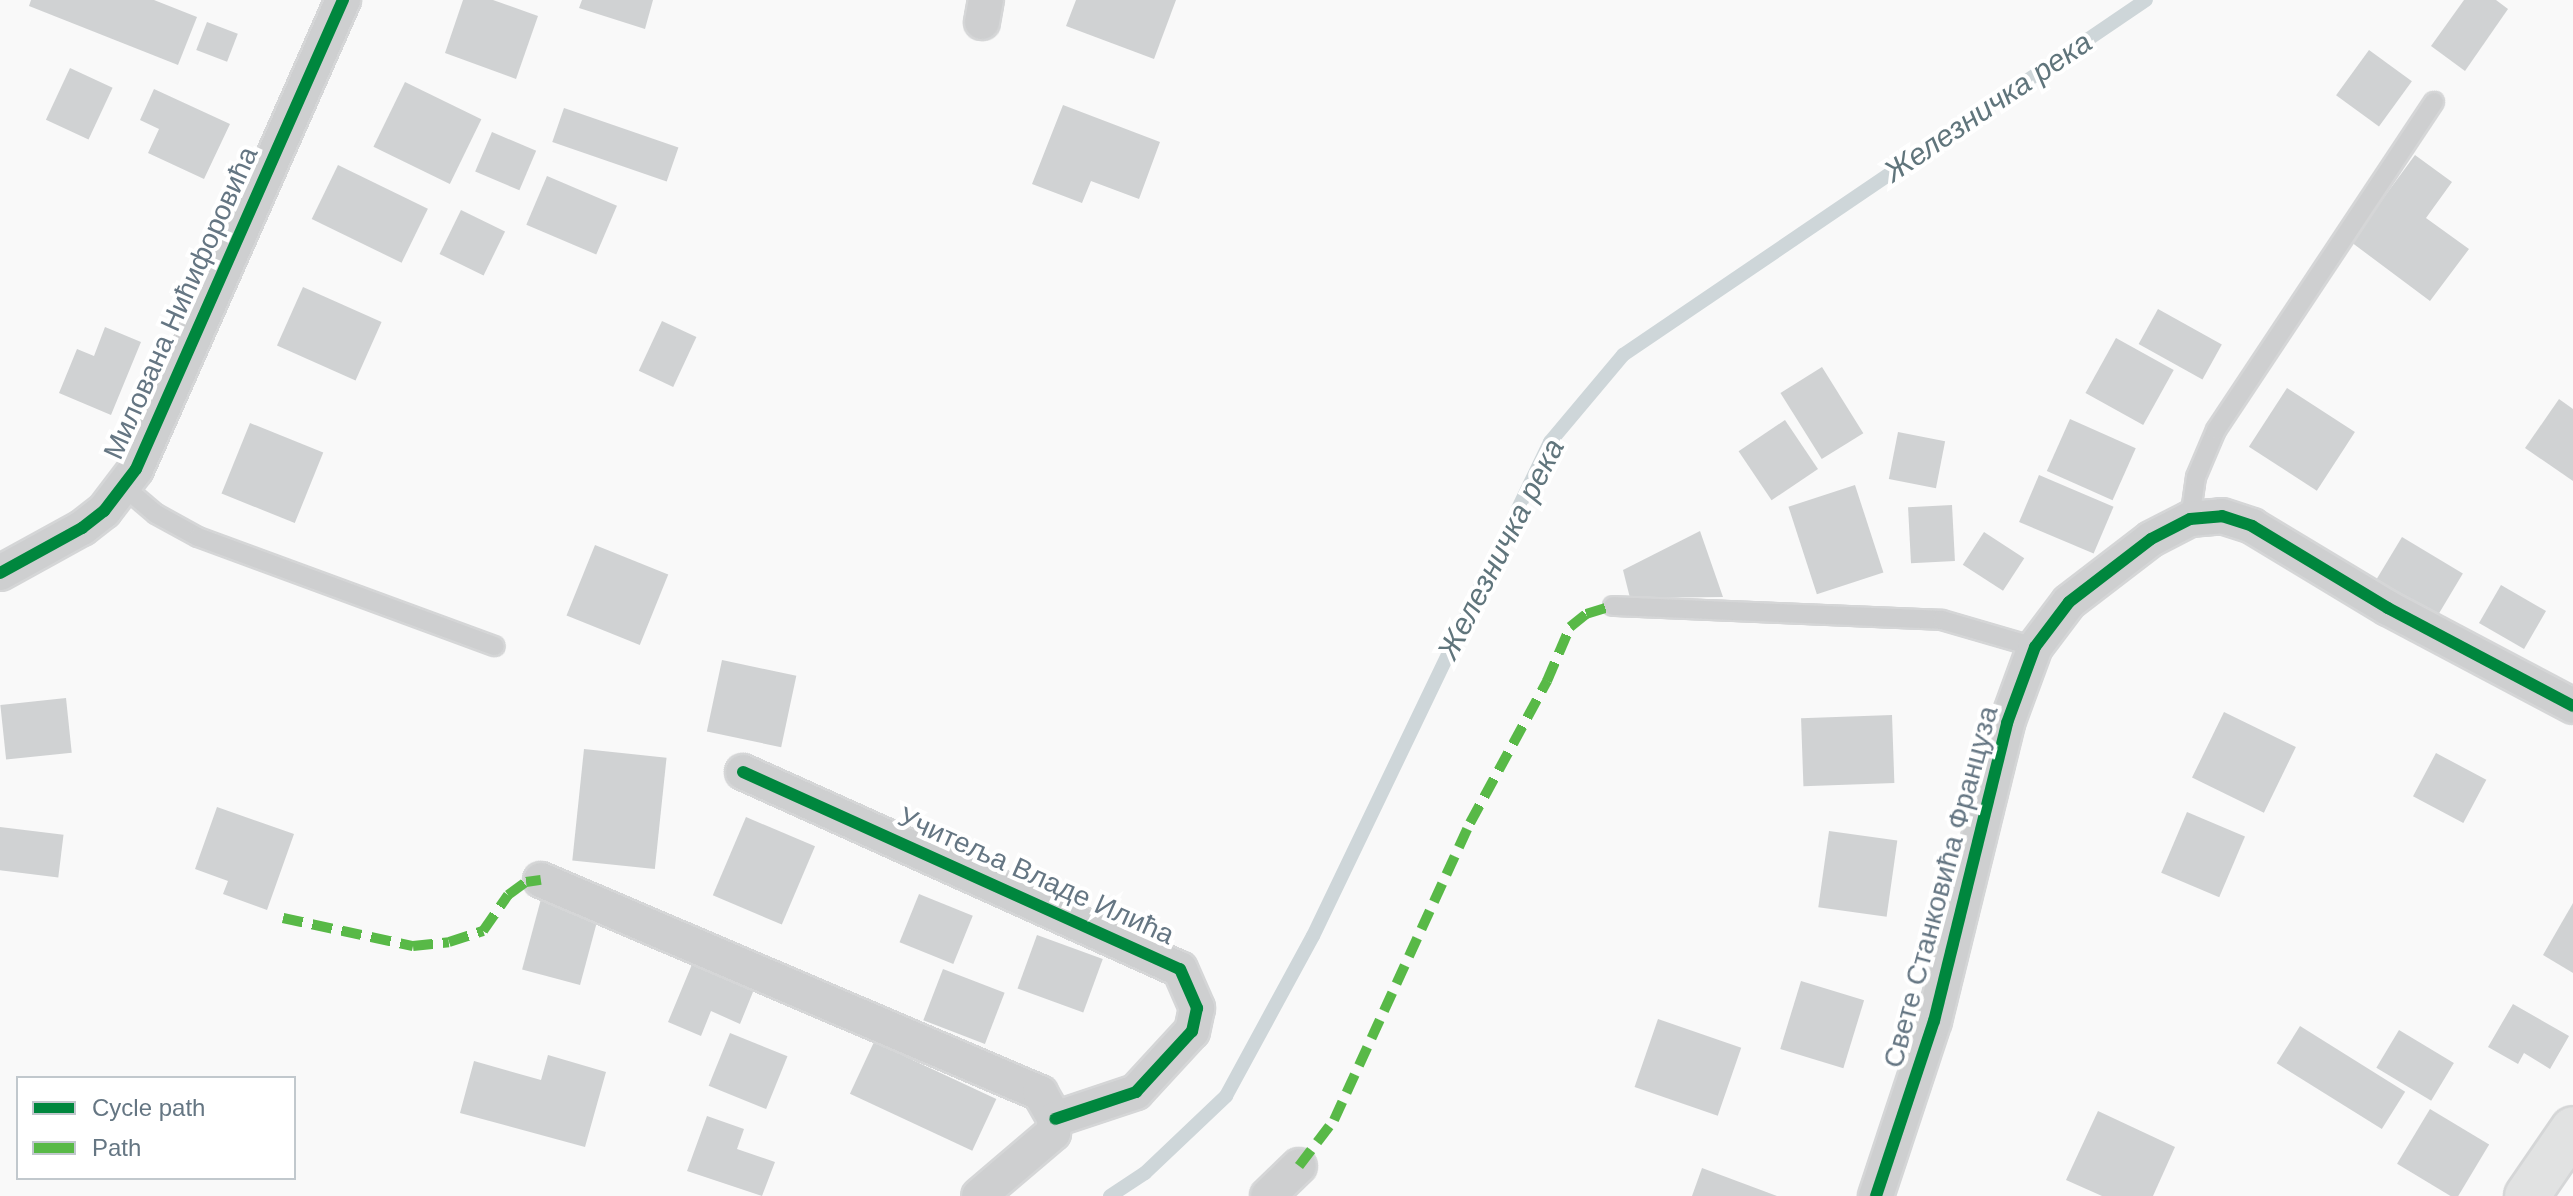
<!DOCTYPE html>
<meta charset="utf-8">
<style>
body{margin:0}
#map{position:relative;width:2573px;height:1196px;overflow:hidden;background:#f9f9f9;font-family:Arial,sans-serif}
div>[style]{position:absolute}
.stream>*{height:14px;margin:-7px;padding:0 7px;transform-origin:7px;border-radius:7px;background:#ced6d9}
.building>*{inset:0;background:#d0d2d3;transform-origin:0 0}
.roads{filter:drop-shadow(2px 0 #d5d6d7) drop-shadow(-2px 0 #d5d6d7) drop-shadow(0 2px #d5d6d7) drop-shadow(0 -2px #d5d6d7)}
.lane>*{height:18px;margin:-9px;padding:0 9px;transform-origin:9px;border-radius:9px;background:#cecfd0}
.street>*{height:34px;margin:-17px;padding:0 17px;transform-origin:17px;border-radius:17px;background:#cecfd0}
.secondary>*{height:44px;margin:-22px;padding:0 22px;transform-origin:22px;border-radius:22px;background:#e1e2e2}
.quiet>*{height:10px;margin-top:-5px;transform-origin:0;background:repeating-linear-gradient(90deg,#58b947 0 20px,transparent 0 30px)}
.cycleway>*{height:12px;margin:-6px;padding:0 6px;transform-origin:6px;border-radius:6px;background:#00873e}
span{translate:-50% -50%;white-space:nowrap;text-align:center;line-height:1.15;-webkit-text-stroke:8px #fff;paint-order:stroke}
.street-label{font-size:28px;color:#657683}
.water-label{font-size:30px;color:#60757c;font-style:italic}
.legend{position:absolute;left:16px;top:1076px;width:280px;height:104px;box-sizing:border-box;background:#fff;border:2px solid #c1c8cd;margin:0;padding:10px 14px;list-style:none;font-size:24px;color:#657683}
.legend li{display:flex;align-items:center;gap:16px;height:40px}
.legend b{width:40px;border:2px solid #c1c8cd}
</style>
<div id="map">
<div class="stream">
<div style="left:1110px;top:1196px;width:42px;rotate:-33.3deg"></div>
<div style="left:1145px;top:1173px;width:112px;rotate:-43.5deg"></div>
<div style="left:1226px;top:1096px;width:182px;rotate:-61.5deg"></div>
<div style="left:1313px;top:936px;width:548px;rotate:-64.37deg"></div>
<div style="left:1550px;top:442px;width:114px;rotate:-50deg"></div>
<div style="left:1623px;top:355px;width:632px;rotate:-34.17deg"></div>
</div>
<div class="building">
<div style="clip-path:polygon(31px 0,154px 0,197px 17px,178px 65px,29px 6px)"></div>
<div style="clip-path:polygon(463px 0,493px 0,538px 16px,516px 79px,445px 53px)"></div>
<div style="clip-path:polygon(582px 0,653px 0,645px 29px,579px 8px)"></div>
<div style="clip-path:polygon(1076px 0,1176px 0,1154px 59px,1066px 26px)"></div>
<div style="clip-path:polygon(2464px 0,2496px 0,2508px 9px,2465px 71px,2431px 46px)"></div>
<div style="left:207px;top:22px;width:33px;height:30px;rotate:21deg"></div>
<div style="left:2369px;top:50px;width:53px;height:56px;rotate:36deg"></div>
<div style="left:70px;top:68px;width:47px;height:57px;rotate:25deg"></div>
<div style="left:405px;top:82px;width:85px;height:72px;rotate:26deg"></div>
<div style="clip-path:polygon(154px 89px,230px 124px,204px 179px,148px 153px,159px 129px,140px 120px)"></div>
<div style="clip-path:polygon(1063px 105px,1160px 142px,1139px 199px,1091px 181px,1082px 203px,1032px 184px)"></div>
<div style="left:564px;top:108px;width:121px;height:36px;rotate:19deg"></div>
<div style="left:492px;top:132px;width:48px;height:43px;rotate:23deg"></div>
<div style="clip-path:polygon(2415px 155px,2452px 182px,2426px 218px,2469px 249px,2430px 301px,2351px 242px)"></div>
<div style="left:338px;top:165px;width:100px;height:60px;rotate:26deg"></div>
<div style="left:547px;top:176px;width:76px;height:53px;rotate:23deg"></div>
<div style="left:461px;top:210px;width:49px;height:49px;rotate:26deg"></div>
<div style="left:303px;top:287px;width:86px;height:64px;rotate:24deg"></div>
<div style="left:2158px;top:309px;width:73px;height:40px;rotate:29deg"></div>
<div style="left:662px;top:321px;width:38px;height:55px;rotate:25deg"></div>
<div style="clip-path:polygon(105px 327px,141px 342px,111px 415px,59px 393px,77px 349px,94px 356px)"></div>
<div style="left:2116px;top:338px;width:66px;height:63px;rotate:29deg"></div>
<div style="left:1822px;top:367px;width:78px;height:49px;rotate:58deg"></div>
<div style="left:2287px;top:388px;width:81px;height:70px;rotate:33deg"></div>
<div style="clip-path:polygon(2559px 399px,2573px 409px,2573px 481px,2525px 448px)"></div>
<div style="left:2070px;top:419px;width:72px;height:57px;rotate:24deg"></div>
<div style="left:1785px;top:420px;width:59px;height:56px;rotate:56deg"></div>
<div style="left:250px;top:423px;width:79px;height:76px;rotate:22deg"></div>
<div style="left:1898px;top:432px;width:48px;height:48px;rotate:11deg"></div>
<div style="left:2039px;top:475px;width:81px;height:51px;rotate:23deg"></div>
<div style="left:1855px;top:485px;width:92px;height:70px;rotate:72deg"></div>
<div style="left:1952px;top:505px;width:56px;height:44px;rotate:87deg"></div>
<div style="clip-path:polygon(1700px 531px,1723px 597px,1630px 598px,1623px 570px)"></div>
<div style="left:1984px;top:532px;width:48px;height:39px;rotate:33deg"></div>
<div style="left:2402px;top:537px;width:71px;height:50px;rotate:31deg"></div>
<div style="left:595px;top:545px;width:79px;height:76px;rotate:22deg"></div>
<div style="left:2501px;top:585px;width:52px;height:44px;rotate:30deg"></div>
<div style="left:722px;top:660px;width:76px;height:73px;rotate:12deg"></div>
<div style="left:66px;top:698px;width:55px;height:66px;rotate:84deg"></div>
<div style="left:2224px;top:712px;width:80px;height:73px;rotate:26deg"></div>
<div style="left:1892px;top:715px;width:68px;height:91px;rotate:88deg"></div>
<div style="left:584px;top:749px;width:83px;height:112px;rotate:6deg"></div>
<div style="left:2436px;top:753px;width:57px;height:49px;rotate:28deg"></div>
<div style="clip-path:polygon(217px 807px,294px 834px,267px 910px,223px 894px,228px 881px,195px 869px)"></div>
<div style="left:2187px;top:812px;width:63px;height:66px;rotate:23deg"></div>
<div style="left:746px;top:817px;width:75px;height:85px;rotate:23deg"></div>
<div style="left:0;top:827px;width:64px;height:43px;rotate:7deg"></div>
<div style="left:1829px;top:831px;width:69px;height:77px;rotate:8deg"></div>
<div style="left:919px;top:894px;width:58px;height:52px;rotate:22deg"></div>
<div style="left:541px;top:899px;width:60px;height:73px;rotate:15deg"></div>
<div style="clip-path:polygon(2573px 903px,2573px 973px,2543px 955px)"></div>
<div style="left:1037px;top:935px;width:70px;height:57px;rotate:20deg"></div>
<div style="clip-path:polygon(693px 962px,755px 987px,740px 1024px,711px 1011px,701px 1036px,668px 1022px)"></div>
<div style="left:943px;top:969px;width:66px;height:55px;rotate:21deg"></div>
<div style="left:1801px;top:981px;width:66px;height:71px;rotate:17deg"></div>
<div style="clip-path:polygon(2513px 1004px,2569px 1036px,2550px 1069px,2524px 1053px,2518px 1064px,2488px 1047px)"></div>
<div style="left:1658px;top:1019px;width:88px;height:72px;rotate:19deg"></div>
<div style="left:2300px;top:1026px;width:124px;height:44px;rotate:32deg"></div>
<div style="left:2399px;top:1030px;width:64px;height:44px;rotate:31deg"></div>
<div style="left:730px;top:1033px;width:62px;height:57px;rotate:22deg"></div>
<div style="left:874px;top:1042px;width:135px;height:57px;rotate:25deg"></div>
<div style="clip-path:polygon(548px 1055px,606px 1072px,585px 1147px,460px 1113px,474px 1061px,541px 1080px)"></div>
<div style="left:2430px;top:1109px;width:69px;height:64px;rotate:31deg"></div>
<div style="clip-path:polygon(2098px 1111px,2175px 1147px,2153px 1196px,2102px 1196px,2066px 1180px)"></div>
<div style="clip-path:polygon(707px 1116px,744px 1129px,737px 1149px,775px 1162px,762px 1196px,687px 1171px)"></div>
<div style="clip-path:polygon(1702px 1168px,1777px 1196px,1692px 1196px)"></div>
</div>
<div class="roads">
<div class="lane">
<div style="left:123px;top:486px;width:43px;rotate:40.3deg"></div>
<div style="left:156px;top:514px;width:48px;rotate:28.7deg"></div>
<div style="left:198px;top:537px;width:316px;rotate:20.2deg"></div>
<div style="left:2190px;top:519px;width:42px;rotate:-81.9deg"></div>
<div style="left:2196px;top:477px;width:51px;rotate:-66.9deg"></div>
<div style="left:2216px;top:430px;width:394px;rotate:-56.4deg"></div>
<div style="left:1613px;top:606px;width:329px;rotate:2.4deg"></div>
<div style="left:1942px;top:620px;width:97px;rotate:16.2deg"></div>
</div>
<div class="street">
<div style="left:982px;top:22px;width:22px;rotate:-80deg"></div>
<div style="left:0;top:573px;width:94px;rotate:-28.8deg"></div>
<div style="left:82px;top:528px;width:28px;rotate:-38deg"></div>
<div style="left:104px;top:511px;width:53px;rotate:-52.7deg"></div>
<div style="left:136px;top:469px;width:513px;rotate:-66.19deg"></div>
<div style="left:743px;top:772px;width:479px;rotate:24.3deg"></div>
<div style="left:1180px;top:969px;width:43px;rotate:66.4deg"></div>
<div style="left:1197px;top:1008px;width:24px;rotate:102deg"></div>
<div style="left:1192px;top:1031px;width:83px;rotate:132.6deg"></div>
<div style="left:1136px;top:1092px;width:85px;rotate:161.6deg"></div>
<div style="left:541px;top:880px;width:543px;rotate:23.12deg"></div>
<div style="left:1040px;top:1093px;width:30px;rotate:60deg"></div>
<div style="left:1055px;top:1119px;width:14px;rotate:98deg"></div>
<div style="left:1053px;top:1133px;width:97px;rotate:139.6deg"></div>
<div style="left:1268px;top:1196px;width:43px;rotate:-44.1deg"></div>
<div style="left:1876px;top:1196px;width:184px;rotate:-71.7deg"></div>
<div style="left:1934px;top:1021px;width:307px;rotate:-76.2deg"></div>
<div style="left:2007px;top:723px;width:81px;rotate:-69.8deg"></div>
<div style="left:2035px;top:647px;width:56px;rotate:-52.9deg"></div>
<div style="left:2069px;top:602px;width:103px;rotate:-37.5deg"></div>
<div style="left:2151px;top:539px;width:44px;rotate:-27.1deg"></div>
<div style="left:2190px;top:519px;width:32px;rotate:-5deg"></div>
<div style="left:2222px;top:516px;width:32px;rotate:18deg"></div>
<div style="left:2252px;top:526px;width:159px;rotate:31.1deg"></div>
<div style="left:2388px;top:608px;width:209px;rotate:27.9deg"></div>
</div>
<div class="secondary">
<div style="left:2527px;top:1196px;width:81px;rotate:-55.5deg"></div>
</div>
</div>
<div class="quiet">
<div style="left:283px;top:918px;width:133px;rotate:12.2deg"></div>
<div style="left:413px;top:946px;width:36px;rotate:-6deg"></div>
<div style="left:449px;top:942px;width:36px;rotate:-18deg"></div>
<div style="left:483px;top:931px;width:44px;rotate:-55.2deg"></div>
<div style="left:508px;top:895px;width:22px;rotate:-36deg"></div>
<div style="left:526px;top:882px;width:15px;rotate:-8deg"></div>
<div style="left:1299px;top:1166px;width:58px;rotate:-52.7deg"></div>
<div style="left:1334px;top:1120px;width:327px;rotate:-65.4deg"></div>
<div style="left:1470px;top:823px;width:162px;rotate:-61.5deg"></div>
<div style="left:1547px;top:681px;width:59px;rotate:-66.9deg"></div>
<div style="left:1570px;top:627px;width:21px;rotate:-39deg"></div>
<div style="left:1586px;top:614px;width:28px;rotate:-17deg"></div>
</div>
<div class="cycleway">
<div style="left:0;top:573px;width:94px;rotate:-28.8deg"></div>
<div style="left:82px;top:528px;width:28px;rotate:-38deg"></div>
<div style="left:104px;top:511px;width:53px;rotate:-52.7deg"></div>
<div style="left:136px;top:469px;width:513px;rotate:-66.19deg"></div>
<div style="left:743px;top:772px;width:479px;rotate:24.3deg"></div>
<div style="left:1180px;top:969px;width:43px;rotate:66.4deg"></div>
<div style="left:1197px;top:1008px;width:24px;rotate:102deg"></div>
<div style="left:1192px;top:1031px;width:83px;rotate:132.6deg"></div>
<div style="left:1136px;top:1092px;width:85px;rotate:161.6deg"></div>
<div style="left:1876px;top:1196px;width:184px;rotate:-71.7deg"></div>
<div style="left:1934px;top:1021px;width:307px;rotate:-76.2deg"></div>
<div style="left:2007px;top:723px;width:81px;rotate:-69.8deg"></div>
<div style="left:2035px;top:647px;width:56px;rotate:-52.9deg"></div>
<div style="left:2069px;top:602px;width:103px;rotate:-37.5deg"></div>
<div style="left:2151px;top:539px;width:44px;rotate:-27.1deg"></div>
<div style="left:2190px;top:519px;width:32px;rotate:-5deg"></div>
<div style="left:2222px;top:516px;width:32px;rotate:18deg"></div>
<div style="left:2252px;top:526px;width:159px;rotate:31.1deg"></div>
<div style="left:2388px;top:608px;width:209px;rotate:27.9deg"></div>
</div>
<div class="street-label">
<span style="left:181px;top:303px;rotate:-66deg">Милована Нићифоровића</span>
<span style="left:1036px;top:876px;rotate:24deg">Учитеља Владе Илића</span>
<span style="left:1941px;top:887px;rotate:-75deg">Свете Станковића Француза</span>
</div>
<div class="water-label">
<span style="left:1988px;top:107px;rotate:-34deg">Железничка река</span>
<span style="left:1501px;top:549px;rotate:-63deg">Железничка река</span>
</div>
<ul class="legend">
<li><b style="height:10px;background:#00873e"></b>Cycle path</li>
<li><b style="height:10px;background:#58b947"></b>Path</li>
</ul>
</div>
